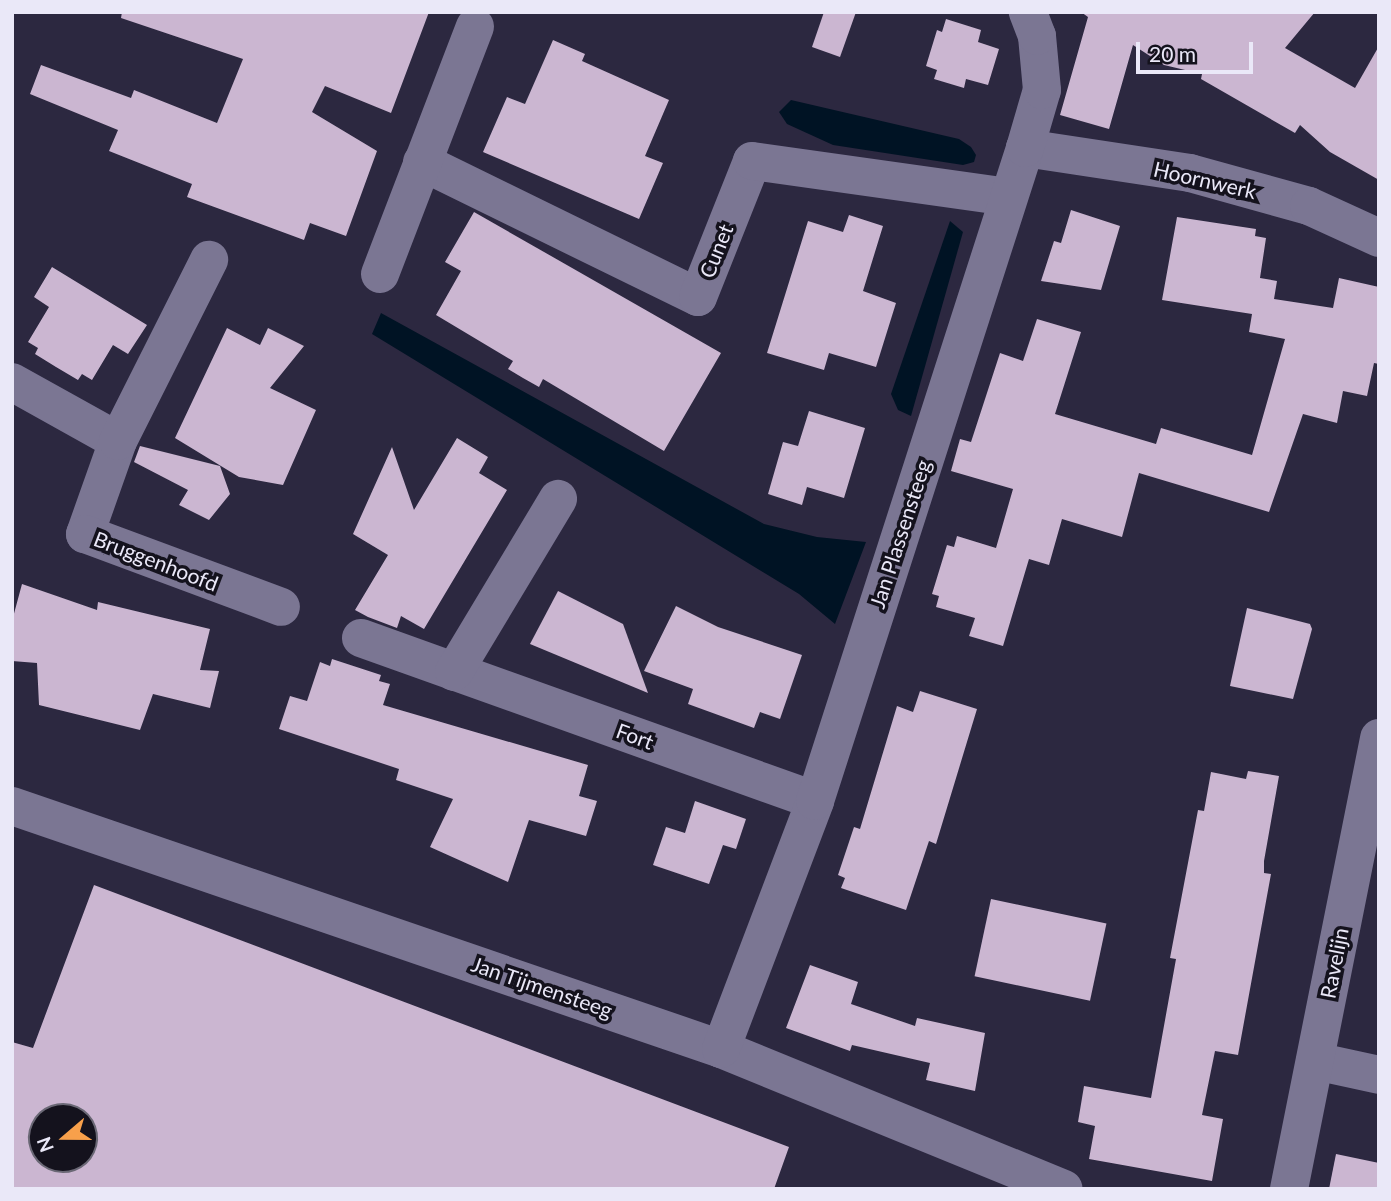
<!DOCTYPE html>
<style>
body{margin:0}
#map{position:relative;width:1391px;height:1201px;overflow:hidden;background:#2c2840;font-family:Lato,sans-serif}
div>[style]{position:absolute}
.water>*{inset:0;background:#001324}
.building>*{inset:0;background:#cbb6d1;transform-origin:0 0}
.street>*{height:38px;margin:-19px;padding:0 19px;transform-origin:19px;border-radius:19px;background:#7b7693}
span{translate:-50% -50%;white-space:nowrap;text-align:center;line-height:1.15;-webkit-text-stroke:7px #14121d;paint-order:stroke}
.street-label{font-size:21px;color:#eae8f8}
.frame{position:absolute;inset:0;border:14px solid #eae8f8;pointer-events:none}
.north{position:absolute;left:28px;top:1103px;width:70px;height:70px;box-sizing:border-box;background:#14121d;border:2px solid #6a6875;border-radius:50%;rotate:250deg;font-size:19px;font-weight:700;line-height:28px;text-align:center;color:#eae8f8}
.north::after{content:'';display:block;margin:auto;width:24px;height:32px;background:#f8a04b;clip-path:polygon(50% 0,100% 100%,50% 72%,0 100%)}
.scale{position:absolute;left:1136px;top:42px;width:117px;height:32px;box-sizing:border-box;border:4px solid #eae8f8;border-top:0;padding-left:9px;font-size:21px;line-height:24px;white-space:nowrap;color:#eae8f8;-webkit-text-stroke:5px #14121d;paint-order:stroke}
</style>
<div id="map">
<div class="water">
<div style="clip-path:polygon(791px 100px,959px 139px,971px 147px,976px 155px,974px 162px,963px 165px,833px 145px,787px 124px,779px 112px)"></div>
<div style="clip-path:polygon(950px 221px,963px 232px,911px 416px,898px 410px,891px 394px)"></div>
<div style="clip-path:polygon(381px 313px,764px 524px,817px 537px,866px 542px,835px 624px,799px 594px,372px 334px)"></div>
</div>
<div class="building">
<div style="clip-path:polygon(122px 12px,429px 12px,391px 113px,325px 86px,312px 112px,377px 151px,346px 236px,310px 223px,304px 240px,187px 197px,192px 184px,109px 151px,118px 130px,30px 94px,41px 65px,131px 98px,134px 90px,217px 123px,243px 59px,121px 18px)"></div>
<div style="clip-path:polygon(824px 12px,856px 12px,840px 57px,812px 47px)"></div>
<div style="clip-path:polygon(1081px 12px,1315px 12px,1285px 48px,1355px 88px,1379px 46px,1379px 180px,1330px 152px,1300px 125px,1295px 133px,1201px 79px,1202px 74px,1164px 65px,1133px 45px,1109px 129px,1060px 115px,1088px 17px)"></div>
<div style="clip-path:polygon(946px 19px,981px 30px,978px 42px,999px 49px,988px 85px,966px 79px,964px 88px,934px 79px,937px 70px,926px 66px,937px 30px,942px 32px)"></div>
<div style="clip-path:polygon(553px 40px,585px 54px,582px 61px,669px 100px,645px 156px,663px 163px,639px 219px,483px 152px,507px 97px,525px 104px)"></div>
<div style="clip-path:polygon(1071px 210px,1120px 226px,1101px 290px,1041px 281px,1054px 241px,1061px 243px)"></div>
<div style="clip-path:polygon(474px 212px,721px 353px,664px 451px,543px 379px,539px 387px,523px 378px,508px 369px,513px 361px,436px 315px,461px 271px,445px 262px)"></div>
<div style="clip-path:polygon(849px 215px,883px 226px,863px 291px,896px 303px,876px 367px,829px 353px,824px 370px,767px 353px,808px 221px,843px 232px)"></div>
<div style="clip-path:polygon(1177px 217px,1256px 229px,1255px 236px,1266px 238px,1260px 278px,1277px 281px,1274px 299px,1333px 308px,1339px 278px,1379px 287px,1379px 364px,1374px 363px,1367px 396px,1343px 391px,1337px 423px,1303px 414px,1269px 512px,1139px 473px,1122px 537px,1062px 519px,1049px 565px,1029px 559px,1003px 646px,969px 636px,975px 618px,936px 607px,939px 596px,932px 594px,947px 545px,954px 547px,957px 536px,996px 548px,1013px 489px,951px 471px,960px 439px,971px 442px,1000px 353px,1023px 361px,1037px 319px,1081px 332px,1055px 414px,1156px 444px,1161px 428px,1252px 455px,1285px 339px,1249px 332px,1252px 314px,1162px 300px)"></div>
<div style="clip-path:polygon(52px 267px,147px 325px,128px 354px,113px 345px,92px 380px,82px 374px,78px 380px,56px 367px,35px 354px,38px 348px,28px 342px,49px 307px,34px 297px)"></div>
<div style="clip-path:polygon(227px 328px,260px 345px,268px 328px,304px 346px,270px 388px,316px 410px,283px 485px,239px 477px,175px 438px)"></div>
<div style="clip-path:polygon(809px 411px,865px 428px,844px 498px,807px 487px,802px 505px,768px 494px,783px 442px,798px 446px)"></div>
<div style="clip-path:polygon(457px 438px,488px 457px,479px 473px,507px 490px,424px 629px,401px 616px,397px 628px,368px 617px,355px 610px,388px 555px,353px 534px,392px 447px,414px 510px)"></div>
<div style="clip-path:polygon(140px 446px,220px 466px,230px 494px,209px 520px,179px 505px,188px 490px,134px 462px)"></div>
<div style="clip-path:polygon(22px 584px,97px 610px,98px 602px,210px 629px,200px 670px,219px 671px,210px 708px,153px 694px,140px 730px,39px 705px,37px 663px,12px 661px,12px 621px)"></div>
<div style="clip-path:polygon(558px 591px,623px 624px,648px 693px,530px 644px)"></div>
<div style="clip-path:polygon(676px 606px,718px 627px,802px 655px,780px 719px,760px 712px,754px 728px,688px 704px,693px 689px,644px 671px)"></div>
<div style="clip-path:polygon(1247px 608px,1310px 624px,1312px 629px,1293px 699px,1230px 686px)"></div>
<div style="clip-path:polygon(332px 659px,381px 675px,379px 681px,390px 684px,383px 705px,588px 765px,579px 796px,597px 801px,586px 836px,529px 820px,508px 882px,430px 847px,453px 799px,396px 780px,399px 769px,279px 729px,290px 696px,307px 701px,320px 662px,330px 666px)"></div>
<div style="clip-path:polygon(920px 691px,977px 709px,936px 844px,929px 841px,906px 910px,841px 888px,845px 878px,838px 875px,854px 827px,860px 829px,897px 706px,913px 712px)"></div>
<div style="clip-path:polygon(1248px 771px,1279px 776px,1264px 861px,1264px 873px,1271px 874px,1238px 1055px,1215px 1051px,1202px 1115px,1223px 1119px,1212px 1181px,1089px 1159px,1095px 1126px,1078px 1122px,1084px 1086px,1151px 1098px,1176px 959px,1170px 958px,1198px 810px,1204px 811px,1211px 772px,1246px 779px)"></div>
<div style="clip-path:polygon(695px 801px,746px 819px,736px 849px,723px 845px,709px 884px,653px 865px,666px 827px,685px 833px)"></div>
<div style="clip-path:polygon(evenodd,94px 885px,789px 1147px,774px 1189px,12px 1189px,12px 1042px,33px 1048px,94px 885px,42px 1117px,84px 1117px,84px 1159px,42px 1159px,42px 1117px)"></div>
<div style="left:991px;top:899px;width:118px;height:79px;rotate:12deg"></div>
<div style="clip-path:polygon(810px 965px,858px 982px,851px 1004px,915px 1026px,917px 1018px,985px 1033px,975px 1091px,926px 1080px,930px 1063px,852px 1045px,850px 1051px,786px 1028px)"></div>
<div style="clip-path:polygon(1336px 1154px,1379px 1163px,1379px 1189px,1329px 1189px)"></div>
</div>
<div class="street">
<div style="left:1025px;top:148px;width:167px;rotate:8.6deg"></div>
<div style="left:1190px;top:173px;width:123px;rotate:15.5deg"></div>
<div style="left:1309px;top:206px;width:77px;rotate:24.6deg"></div>
<div style="left:422px;top:162px;width:307px;rotate:26.1deg"></div>
<div style="left:698px;top:297px;width:146px;rotate:-68.3deg"></div>
<div style="left:752px;top:161px;width:259px;rotate:8deg"></div>
<div style="left:380px;top:274px;width:265px;rotate:-69deg"></div>
<div style="left:12px;top:382px;width:121px;rotate:29.1deg"></div>
<div style="left:118px;top:441px;width:99px;rotate:109.5deg"></div>
<div style="left:85px;top:534px;width:209px;rotate:20.4deg"></div>
<div style="left:118px;top:441px;width:203px;rotate:-63.3deg"></div>
<div style="left:361px;top:638px;width:482px;rotate:19.7deg"></div>
<div style="left:454px;top:672px;width:202px;rotate:-59deg"></div>
<div style="left:12px;top:806px;width:749px;rotate:18.92deg"></div>
<div style="left:721px;top:1049px;width:370px;rotate:22.2deg"></div>
<div style="left:721px;top:1049px;width:265px;rotate:-69.2deg"></div>
<div style="left:815px;top:801px;width:686px;rotate:-72.17deg"></div>
<div style="left:1025px;top:148px;width:60px;rotate:-73.7deg"></div>
<div style="left:1042px;top:90px;width:54px;rotate:-95.3deg"></div>
<div style="left:1037px;top:36px;width:26px;rotate:-111deg"></div>
<div style="left:1315px;top:1061px;width:66px;rotate:12.3deg"></div>
<div style="left:1289px;top:1189px;width:460px;rotate:-78.7deg"></div>
</div>
<div class="street-label">
<span style="left:1205px;top:180px;rotate:13deg">Hoornwerk</span>
<span style="left:716px;top:251px;rotate:-68deg">Cunet</span>
<span style="left:900px;top:534px;rotate:-72deg">Jan Plassensteeg</span>
<span style="left:156px;top:561px;rotate:21deg">Bruggenhoofd</span>
<span style="left:635px;top:736px;rotate:20deg">Fort</span>
<span style="left:1334px;top:963px;rotate:-79deg">Ravelijn</span>
<span style="left:542px;top:987px;rotate:19deg">Jan Tijmensteeg</span>
</div>
<div class="frame"></div>
<div class="north">N</div>
<div class="scale">20 m</div>
</div>
